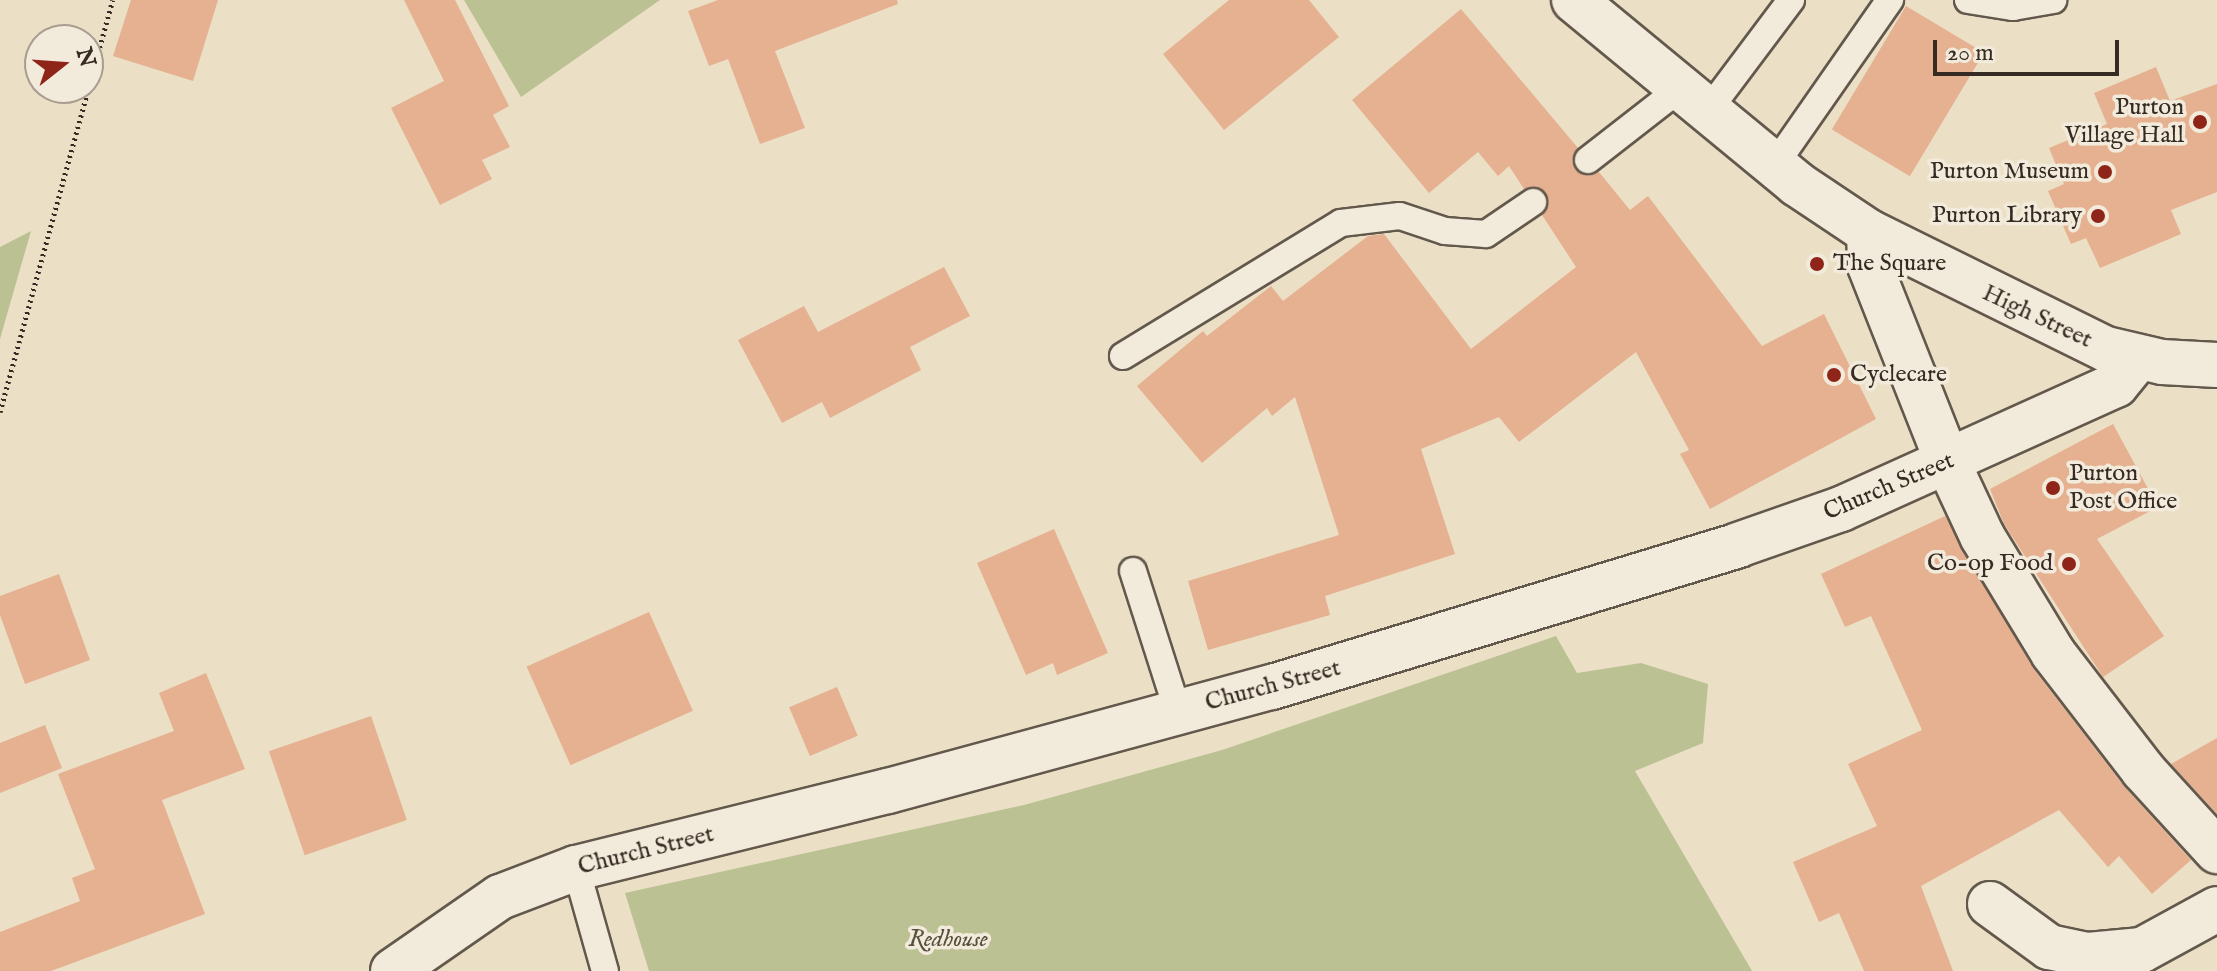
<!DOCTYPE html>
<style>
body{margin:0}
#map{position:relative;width:2217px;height:971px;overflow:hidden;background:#ebdfc6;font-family:"IM FELL English",serif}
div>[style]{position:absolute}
.green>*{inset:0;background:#bbc193}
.building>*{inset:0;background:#e5b190;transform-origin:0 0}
.path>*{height:5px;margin-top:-2.5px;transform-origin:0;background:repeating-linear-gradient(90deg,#362b23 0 2px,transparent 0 6px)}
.roads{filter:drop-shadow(2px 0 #63584c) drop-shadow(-2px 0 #63584c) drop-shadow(0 2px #63584c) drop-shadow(0 -2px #63584c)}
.lane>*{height:26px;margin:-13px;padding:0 13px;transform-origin:13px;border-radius:13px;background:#f2eada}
.street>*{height:44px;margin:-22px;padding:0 22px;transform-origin:22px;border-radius:22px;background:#f2eada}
.secondary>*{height:44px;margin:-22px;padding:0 22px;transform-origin:22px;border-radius:22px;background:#f2eada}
.dots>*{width:22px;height:22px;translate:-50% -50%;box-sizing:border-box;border:4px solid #f2eada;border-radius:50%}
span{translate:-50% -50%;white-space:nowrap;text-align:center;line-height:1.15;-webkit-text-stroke:7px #f2eada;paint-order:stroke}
.poi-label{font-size:24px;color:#362b23}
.right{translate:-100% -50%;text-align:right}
.left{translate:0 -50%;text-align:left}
.street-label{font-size:24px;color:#362b23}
.park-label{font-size:24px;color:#57503f;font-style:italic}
.north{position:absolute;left:24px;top:24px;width:80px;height:80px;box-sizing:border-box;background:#f2eada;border:2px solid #a79e91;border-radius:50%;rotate:73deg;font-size:22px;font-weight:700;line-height:32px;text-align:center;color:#362b23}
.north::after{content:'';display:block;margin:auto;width:28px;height:36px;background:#8f2418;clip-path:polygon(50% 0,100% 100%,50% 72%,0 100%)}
.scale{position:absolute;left:1933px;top:40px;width:186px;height:36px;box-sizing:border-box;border:4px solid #362b23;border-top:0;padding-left:10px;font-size:24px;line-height:28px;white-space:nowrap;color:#362b23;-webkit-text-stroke:6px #f2eada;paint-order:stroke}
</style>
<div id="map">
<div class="green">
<div style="clip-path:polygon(464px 0,660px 0,521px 97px)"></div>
<div style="clip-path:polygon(31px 231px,0 339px,0 247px)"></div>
<div style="clip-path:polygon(1556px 636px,1577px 673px,1641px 663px,1708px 684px,1703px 743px,1635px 771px,1752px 971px,649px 971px,625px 893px,1024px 805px,1222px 750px)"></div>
</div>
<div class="building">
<div style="clip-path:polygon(131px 0,218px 0,193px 81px,113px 56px)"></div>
<div style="clip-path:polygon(404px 0,455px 0,509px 106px,493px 115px,510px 147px,482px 160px,492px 179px,440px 205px,391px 108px,444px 81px)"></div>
<div style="clip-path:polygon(718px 0,897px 0,898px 4px,775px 51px,805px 128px,760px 144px,728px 59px,709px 66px,688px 11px)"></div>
<div style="clip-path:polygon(1229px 0,1309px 0,1339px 37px,1224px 130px,1163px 54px)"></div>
<div style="left:1906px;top:6px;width:91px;height:144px;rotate:31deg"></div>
<div style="clip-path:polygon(1461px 9px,1578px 148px,1572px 161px,1576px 170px,1589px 176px,1599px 172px,1630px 210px,1648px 196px,1762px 346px,1824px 314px,1876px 419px,1710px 509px,1680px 454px,1689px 450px,1636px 352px,1519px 442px,1499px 417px,1421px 449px,1455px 554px,1325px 596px,1330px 615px,1208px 650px,1188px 581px,1339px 535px,1295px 397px,1272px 416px,1267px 408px,1202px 463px,1137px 386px,1203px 331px,1207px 336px,1271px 286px,1283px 301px,1368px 236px,1384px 234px,1471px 349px,1576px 267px,1542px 215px,1549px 202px,1541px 188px,1524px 189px,1509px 166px,1498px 176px,1478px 152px,1429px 193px,1352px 100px)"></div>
<div style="clip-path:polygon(2156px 67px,2170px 101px,2217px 84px,2217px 192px,2171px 210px,2181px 234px,2100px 268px,2086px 238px,2071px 244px,2048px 191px,2064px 184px,2049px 148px,2107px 124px,2094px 93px)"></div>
<div style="clip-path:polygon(944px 267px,970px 316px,910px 347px,921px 370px,830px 418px,822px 402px,782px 423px,738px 340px,804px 306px,818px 332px)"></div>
<div style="clip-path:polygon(2113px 424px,2158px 507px,2097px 539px,2164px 636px,2103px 677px,2004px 524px,1990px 489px)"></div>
<div style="clip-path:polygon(1945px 516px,2033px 668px,2123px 785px,2191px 860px,2152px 894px,2119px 856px,2108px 867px,2059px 810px,1921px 886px,1953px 971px,1864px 971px,1839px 913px,1819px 922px,1793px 862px,1877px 826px,1848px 764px,1922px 730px,1871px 616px,1845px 627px,1821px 574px)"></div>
<div style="clip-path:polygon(1054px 529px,1108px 653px,1057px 675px,1053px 663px,1026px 675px,977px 563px)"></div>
<div style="clip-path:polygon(59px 574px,90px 660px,25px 684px,0 615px,0 596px)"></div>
<div style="left:649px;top:612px;width:108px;height:134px;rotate:66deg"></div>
<div style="clip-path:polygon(206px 673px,245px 769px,162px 800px,205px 914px,51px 971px,0 971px,0 932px,80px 901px,72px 878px,95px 869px,58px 774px,174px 731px,159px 693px)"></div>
<div style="left:837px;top:687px;width:53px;height:52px;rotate:67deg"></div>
<div style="left:371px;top:716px;width:110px;height:108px;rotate:71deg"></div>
<div style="clip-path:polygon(45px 725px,62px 768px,0 793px,0 743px)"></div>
<div style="clip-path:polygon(2217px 738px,2217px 814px,2171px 764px)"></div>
</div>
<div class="path">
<div style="left:0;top:412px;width:427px;rotate:-74.7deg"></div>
</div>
<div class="roads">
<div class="lane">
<div style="left:1968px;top:0;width:46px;rotate:8.8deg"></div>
<div style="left:2013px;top:7px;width:41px;rotate:-9.9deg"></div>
<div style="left:1707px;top:112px;width:140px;rotate:-53.1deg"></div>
<div style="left:1588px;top:160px;width:114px;rotate:-37.9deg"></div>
<div style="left:1774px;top:166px;width:203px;rotate:-55.1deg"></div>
<div style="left:1123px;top:356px;width:255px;rotate:-31.4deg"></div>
<div style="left:1341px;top:223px;width:59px;rotate:-6.8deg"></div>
<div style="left:1400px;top:216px;width:47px;rotate:18.4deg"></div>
<div style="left:1445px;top:231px;width:41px;rotate:4.2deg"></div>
<div style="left:1486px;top:234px;width:57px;rotate:-34.2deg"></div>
<div style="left:1133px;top:571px;width:148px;rotate:72.3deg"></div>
<div style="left:576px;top:868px;width:107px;rotate:74.3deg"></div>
</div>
<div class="street">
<div style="left:1948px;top:463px;width:81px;rotate:65deg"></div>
<div style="left:1982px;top:536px;width:137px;rotate:58.7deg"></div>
<div style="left:2053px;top:653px;width:148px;rotate:52.4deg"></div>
<div style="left:2143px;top:770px;width:110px;rotate:47.6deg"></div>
<div style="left:1990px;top:904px;width:73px;rotate:36.1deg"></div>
<div style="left:2049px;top:947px;width:40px;rotate:12deg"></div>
<div style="left:2088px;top:955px;width:54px;rotate:-5.3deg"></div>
<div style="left:2142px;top:950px;width:85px;rotate:-28.7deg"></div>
</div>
<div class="secondary">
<div style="left:1574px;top:0;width:289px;rotate:39.5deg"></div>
<div style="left:1797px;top:184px;width:87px;rotate:33.7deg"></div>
<div style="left:1869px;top:232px;width:264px;rotate:26.3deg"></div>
<div style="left:2106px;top:349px;width:57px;rotate:13.1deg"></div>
<div style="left:2162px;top:362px;width:55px;rotate:3.1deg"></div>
<div style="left:1869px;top:232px;width:34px;rotate:88deg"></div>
<div style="left:1870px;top:266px;width:212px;rotate:68.4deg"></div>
<div style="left:393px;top:971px;width:130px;rotate:-34.7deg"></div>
<div style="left:500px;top:897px;width:81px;rotate:-20.9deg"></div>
<div style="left:576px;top:868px;width:321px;rotate:-13.9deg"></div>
<div style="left:888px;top:791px;width:398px;rotate:-15.2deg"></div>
<div style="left:1272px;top:687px;width:487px;rotate:-16.9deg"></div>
<div style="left:1738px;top:545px;width:109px;rotate:-19.3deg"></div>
<div style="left:1841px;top:509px;width:302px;rotate:-24.3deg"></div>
<div style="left:2116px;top:385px;width:35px;rotate:-51deg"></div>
</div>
</div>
<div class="dots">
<div style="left:2200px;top:122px;background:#8f2418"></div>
<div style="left:2105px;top:172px;background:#8f2418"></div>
<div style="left:2098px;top:216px;background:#8f2418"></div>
<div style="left:1817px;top:264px;background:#8f2418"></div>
<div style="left:1834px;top:375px;background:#8f2418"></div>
<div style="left:2053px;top:488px;background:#8f2418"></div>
<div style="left:2069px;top:564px;background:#8f2418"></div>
</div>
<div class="poi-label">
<span class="right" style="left:2184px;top:122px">Purton<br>Village Hall</span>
<span class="right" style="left:2089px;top:172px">Purton Museum</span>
<span class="right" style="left:2082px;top:216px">Purton Library</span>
<span class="left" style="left:1833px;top:264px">The Square</span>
<span class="left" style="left:1850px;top:375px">Cyclecare</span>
<span class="left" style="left:2069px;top:488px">Purton<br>Post Office</span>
<span class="right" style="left:2053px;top:564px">Co-op Food</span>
</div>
<div class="street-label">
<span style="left:2037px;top:317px;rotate:25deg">High Street</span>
<span style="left:1889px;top:487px;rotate:-23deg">Church Street</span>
<span style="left:1273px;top:686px;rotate:-15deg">Church Street</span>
<span style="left:646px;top:851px;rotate:-14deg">Church Street</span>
</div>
<div class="park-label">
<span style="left:948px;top:940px">Redhouse</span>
</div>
<div class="north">N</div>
<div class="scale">20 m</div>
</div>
